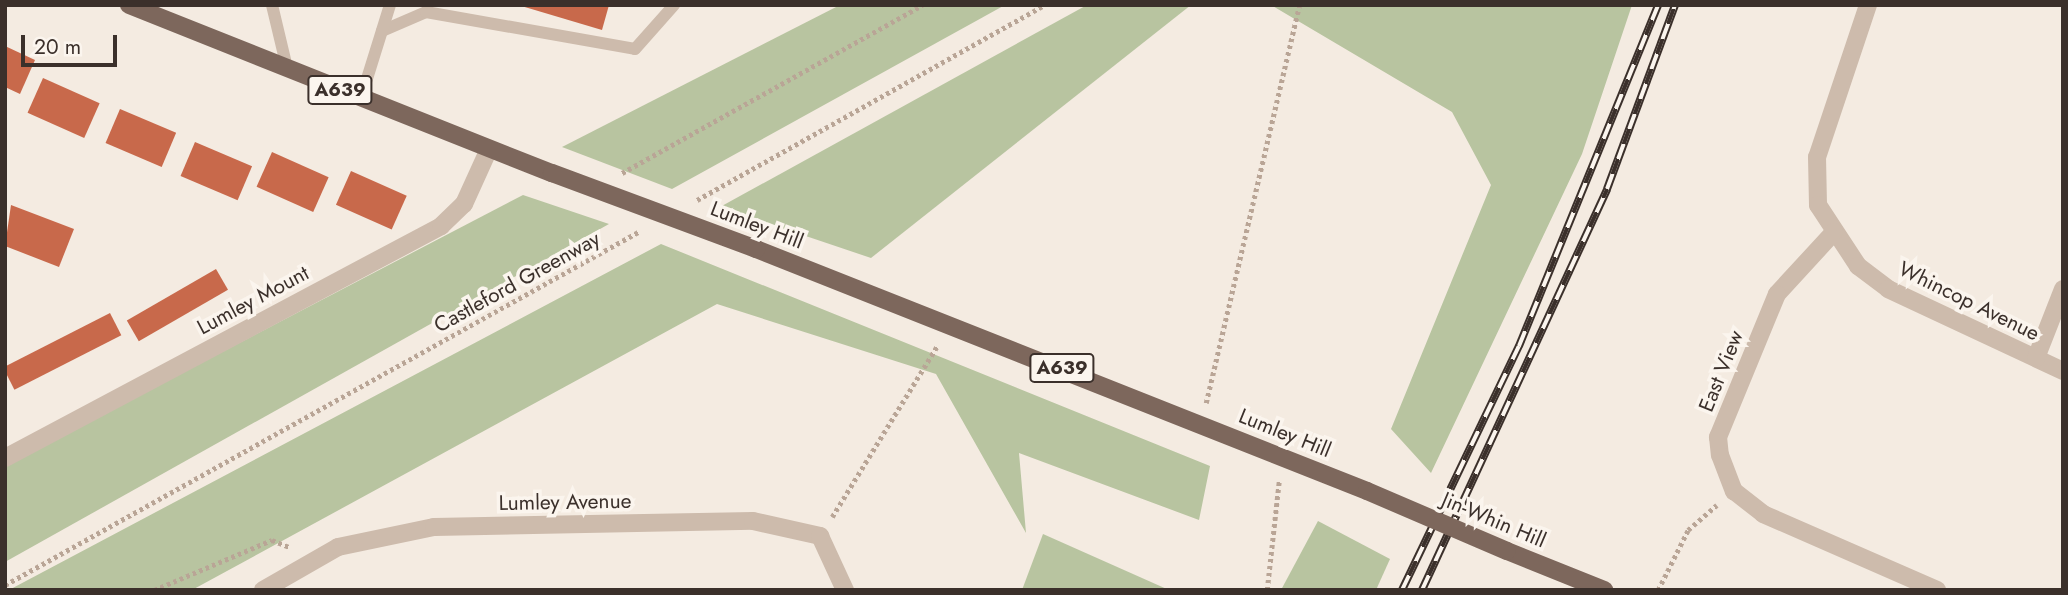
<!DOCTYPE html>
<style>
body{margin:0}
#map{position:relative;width:2068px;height:595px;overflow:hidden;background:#f4ebe1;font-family:Jost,sans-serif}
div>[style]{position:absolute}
.green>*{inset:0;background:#b8c4a0}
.building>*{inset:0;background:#c8694b;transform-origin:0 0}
.path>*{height:4.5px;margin-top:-2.25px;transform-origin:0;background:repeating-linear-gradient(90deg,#b9a596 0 3.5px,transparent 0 7px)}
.service>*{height:12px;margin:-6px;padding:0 6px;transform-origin:6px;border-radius:6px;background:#cdbbac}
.minor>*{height:18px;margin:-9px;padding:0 9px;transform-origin:9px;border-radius:9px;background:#cdbbac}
.primary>*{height:18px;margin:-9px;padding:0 9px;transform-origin:9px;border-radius:9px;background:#7d675c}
.rail>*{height:8px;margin-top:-4px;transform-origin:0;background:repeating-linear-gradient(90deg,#fbf5ee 0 16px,#3b302b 0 32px);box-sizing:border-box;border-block:2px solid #3b302b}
.primary-bridge>*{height:18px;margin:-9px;padding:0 9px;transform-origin:9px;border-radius:9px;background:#7d675c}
span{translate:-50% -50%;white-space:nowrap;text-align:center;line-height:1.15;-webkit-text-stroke:7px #fbf5ee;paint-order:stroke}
.shield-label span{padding:2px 5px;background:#fbf5ee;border:2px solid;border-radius:5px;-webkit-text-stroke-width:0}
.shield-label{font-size:19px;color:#3b302b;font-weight:700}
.street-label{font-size:21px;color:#3b302b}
.frame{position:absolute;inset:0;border:7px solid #3b302b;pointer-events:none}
.scale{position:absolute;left:21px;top:35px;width:96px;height:32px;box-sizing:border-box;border:4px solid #3b302b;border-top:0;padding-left:9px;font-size:21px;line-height:24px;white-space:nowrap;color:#3b302b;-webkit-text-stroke:5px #fbf5ee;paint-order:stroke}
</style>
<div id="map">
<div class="green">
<div style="clip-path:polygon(840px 5px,1005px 5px,672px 189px,562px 147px)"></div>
<div style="clip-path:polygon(1087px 5px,1191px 5px,871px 258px,720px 207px)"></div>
<div style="clip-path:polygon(1271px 5px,1632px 5px,1582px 154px,1431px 473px,1391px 429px,1491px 185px,1452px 112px)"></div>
<div style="clip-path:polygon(523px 195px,609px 224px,5px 562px,5px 465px)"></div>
<div style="clip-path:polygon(661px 244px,1210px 466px,1199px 520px,1019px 453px,1026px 533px,936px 374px,717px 304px,192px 590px,9px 590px)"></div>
<div style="clip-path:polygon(1318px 521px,1390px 559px,1376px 590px,1281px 590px)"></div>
<div style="clip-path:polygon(1043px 534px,1169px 590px,1022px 590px)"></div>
</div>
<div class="building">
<div style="clip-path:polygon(518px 5px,609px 5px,602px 30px)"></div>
<div style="clip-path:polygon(5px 46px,35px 60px,20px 94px,5px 87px)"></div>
<div style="left:43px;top:78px;width:62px;height:38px;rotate:24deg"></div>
<div style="left:120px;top:109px;width:61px;height:37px;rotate:23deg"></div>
<div style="left:195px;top:142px;width:62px;height:37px;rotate:23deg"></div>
<div style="left:272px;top:152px;width:62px;height:38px;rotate:24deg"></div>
<div style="left:351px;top:171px;width:61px;height:37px;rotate:24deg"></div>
<div style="clip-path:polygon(11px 205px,74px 229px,59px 267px,5px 246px)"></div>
<div style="left:216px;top:269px;width:24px;height:103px;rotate:60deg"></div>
<div style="left:110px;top:313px;width:25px;height:120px;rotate:63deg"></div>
</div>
<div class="path">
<div style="left:622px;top:173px;width:344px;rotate:-29.2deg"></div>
<div style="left:697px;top:200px;width:398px;rotate:-29.3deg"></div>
<div style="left:1206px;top:403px;width:409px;rotate:-76.8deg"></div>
<div style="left:832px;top:517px;width:201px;rotate:-58.4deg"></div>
<div style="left:5px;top:585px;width:727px;rotate:-29.14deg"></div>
<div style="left:154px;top:590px;width:128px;rotate:-23deg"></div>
<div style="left:272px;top:540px;width:18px;rotate:22deg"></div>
<div style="left:1267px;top:590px;width:109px;rotate:-83.7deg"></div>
<div style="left:1658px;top:590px;width:67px;rotate:-63.4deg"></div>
<div style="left:1688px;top:530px;width:38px;rotate:-41deg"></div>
</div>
<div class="service">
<div style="left:272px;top:5px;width:65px;rotate:76.6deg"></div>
<div style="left:382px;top:31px;width:48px;rotate:-23.4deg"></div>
<div style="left:426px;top:12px;width:212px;rotate:10deg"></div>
<div style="left:635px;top:49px;width:59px;rotate:-48.4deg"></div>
<div style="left:361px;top:98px;width:97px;rotate:-72.7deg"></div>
</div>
<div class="minor">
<div style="left:1868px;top:5px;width:160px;rotate:108.5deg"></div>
<div style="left:1817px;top:157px;width:48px;rotate:88.8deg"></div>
<div style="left:1818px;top:205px;width:73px;rotate:56.7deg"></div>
<div style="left:1858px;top:266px;width:38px;rotate:37deg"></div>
<div style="left:1888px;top:289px;width:193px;rotate:25.1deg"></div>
<div style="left:1834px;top:232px;width:84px;rotate:132.6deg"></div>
<div style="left:1777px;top:294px;width:155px;rotate:112.4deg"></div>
<div style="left:1718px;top:437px;width:18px;rotate:84deg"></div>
<div style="left:1720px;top:455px;width:39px;rotate:69deg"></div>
<div style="left:1734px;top:491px;width:37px;rotate:38deg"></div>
<div style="left:1763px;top:514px;width:190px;rotate:23.6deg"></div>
<div style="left:2036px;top:358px;width:74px;rotate:-68.6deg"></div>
<div style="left:5px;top:458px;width:494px;rotate:-28deg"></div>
<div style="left:441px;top:226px;width:32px;rotate:-44deg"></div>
<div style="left:464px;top:204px;width:60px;rotate:-65.6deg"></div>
<div style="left:263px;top:590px;width:86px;rotate:-29.8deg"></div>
<div style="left:338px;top:547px;width:98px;rotate:-11.8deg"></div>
<div style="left:434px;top:527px;width:319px;rotate:-1.1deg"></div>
<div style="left:753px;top:521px;width:69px;rotate:12.6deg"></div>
<div style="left:820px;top:536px;width:60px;rotate:65.2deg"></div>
</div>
<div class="primary">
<div style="left:129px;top:5px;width:455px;rotate:21.7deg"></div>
<div style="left:756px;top:249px;width:657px;rotate:21.61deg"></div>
<div style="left:1507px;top:551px;width:105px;rotate:21.9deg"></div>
</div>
<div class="rail">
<div style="left:1402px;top:590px;width:271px;rotate:-64.4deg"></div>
<div style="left:1519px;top:346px;width:368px;rotate:-67.8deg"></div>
<div style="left:1422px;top:590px;width:442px;rotate:-65.2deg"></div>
<div style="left:1607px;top:189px;width:196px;rotate:-69.7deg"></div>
</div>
<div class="primary-bridge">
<div style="left:552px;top:173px;width:218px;rotate:20.4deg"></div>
<div style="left:1367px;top:491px;width:152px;rotate:23.2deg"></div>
</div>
<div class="shield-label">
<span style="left:340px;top:90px">A639</span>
<span style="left:1062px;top:368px">A639</span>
</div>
<div class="street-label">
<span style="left:757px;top:225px;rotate:21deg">Lumley Hill</span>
<span style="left:517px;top:282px;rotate:-29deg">Castleford Greenway</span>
<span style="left:253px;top:300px;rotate:-28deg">Lumley Mount</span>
<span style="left:1969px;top:301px;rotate:26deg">Whincop Avenue</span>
<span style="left:1721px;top:371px;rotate:-68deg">East View</span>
<span style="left:1285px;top:433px;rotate:22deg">Lumley Hill</span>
<span style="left:565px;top:502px;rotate:-1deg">Lumley Avenue</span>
<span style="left:1494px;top:520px;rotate:23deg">Jin-Whin Hill</span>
</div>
<div class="frame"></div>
<div class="scale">20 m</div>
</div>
